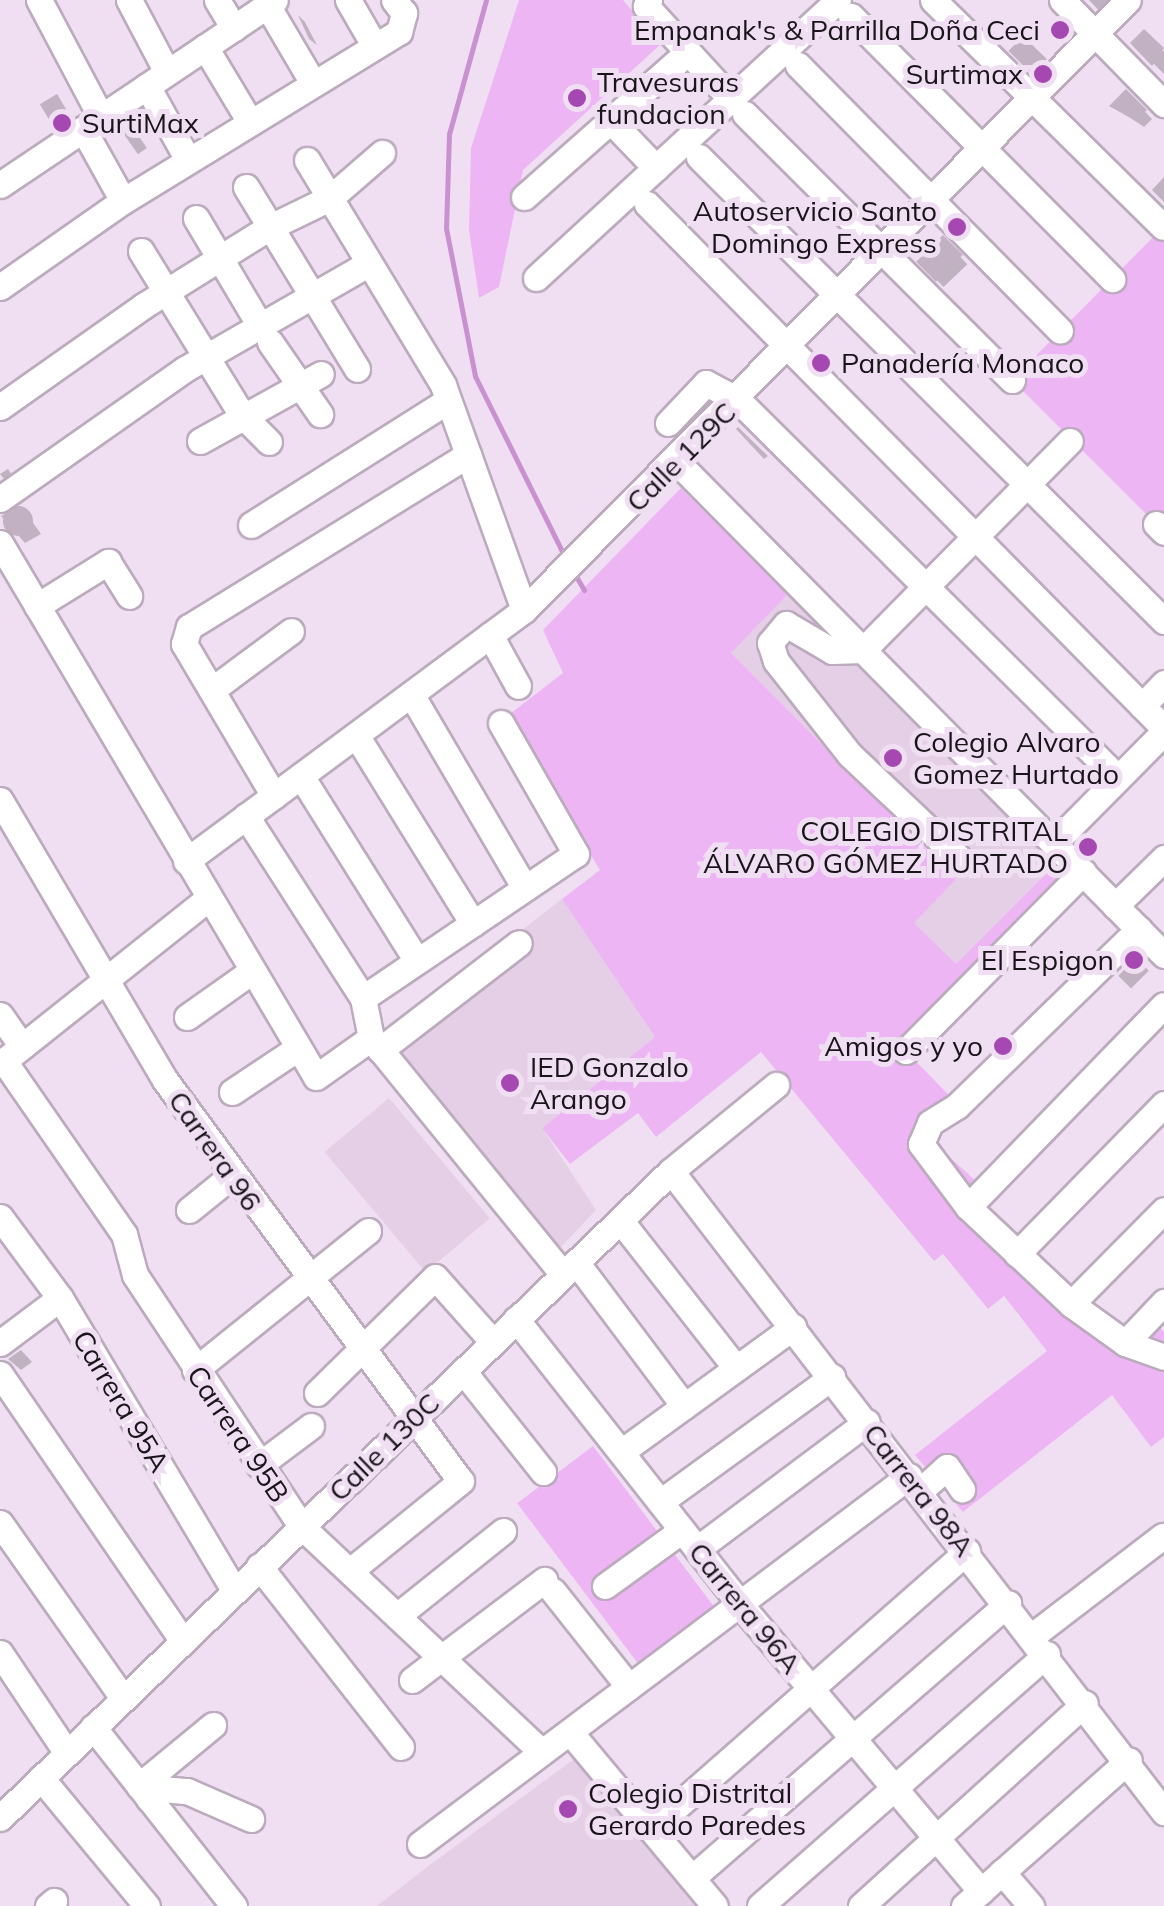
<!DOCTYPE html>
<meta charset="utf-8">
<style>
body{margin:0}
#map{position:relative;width:1164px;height:1906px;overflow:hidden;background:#f0dff2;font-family:Mulish,sans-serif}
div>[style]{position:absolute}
.built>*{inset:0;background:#e5cfe7;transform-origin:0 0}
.green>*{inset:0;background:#eeb5f4;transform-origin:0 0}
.shadow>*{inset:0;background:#0003;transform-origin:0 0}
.stream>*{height:5px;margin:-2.5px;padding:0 2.5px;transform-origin:2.5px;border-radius:2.5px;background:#c991cf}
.building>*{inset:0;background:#c2b1c3;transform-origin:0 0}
.round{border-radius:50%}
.roads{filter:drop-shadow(2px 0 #bbabbd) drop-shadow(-2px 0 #bbabbd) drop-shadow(0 2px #bbabbd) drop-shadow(0 -2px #bbabbd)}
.minor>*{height:25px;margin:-12.5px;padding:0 12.5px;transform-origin:12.5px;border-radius:12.5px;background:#fff}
.dots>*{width:28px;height:28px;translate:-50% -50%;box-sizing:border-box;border:5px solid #f0dff2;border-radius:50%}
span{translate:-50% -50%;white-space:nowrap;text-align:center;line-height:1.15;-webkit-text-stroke:10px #f0dff2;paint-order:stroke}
.poi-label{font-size:28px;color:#19131a}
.right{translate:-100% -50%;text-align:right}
.left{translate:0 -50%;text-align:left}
.street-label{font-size:28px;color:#19131a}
</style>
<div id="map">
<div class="built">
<div style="clip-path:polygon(787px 595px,1056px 864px,956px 965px,913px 923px,956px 878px,730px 653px)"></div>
<div style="clip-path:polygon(562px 899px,655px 1037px,542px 1128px,596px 1210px,558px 1250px,383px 1037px)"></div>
<div style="left:389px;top:1098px;width:157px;height:84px;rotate:50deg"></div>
<div style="clip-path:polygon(585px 1751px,704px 1906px,377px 1906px,427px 1867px)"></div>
</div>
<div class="green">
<div style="clip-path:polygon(519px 0,623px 0,661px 44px,523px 170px,499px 287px,479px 298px,469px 230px,471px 148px)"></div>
<div style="clip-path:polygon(1164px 226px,1164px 516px,1156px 524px,1012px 380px)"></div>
<div style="clip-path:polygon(681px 488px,787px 595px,731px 653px,956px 879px,914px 923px,956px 964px,1056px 864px,1072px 883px,906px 1051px,963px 1110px,925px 1135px,986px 1190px,969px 1207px,1070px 1304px,1084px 1292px,1124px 1342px,1149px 1318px,1164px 1332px,1164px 1437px,1151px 1447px,1112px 1395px,963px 1512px,915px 1455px,1047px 1351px,1004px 1296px,988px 1309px,943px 1254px,934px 1261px,761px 1052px,656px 1137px,638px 1113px,570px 1164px,542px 1128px,655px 1037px,562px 899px,600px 870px,506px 717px,563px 673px,543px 630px)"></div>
<div style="left:593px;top:1446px;width:209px;height:95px;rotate:53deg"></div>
</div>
<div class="shadow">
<div style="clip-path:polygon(1089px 0,1116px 0,1102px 14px)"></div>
<div style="clip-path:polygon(298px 15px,305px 22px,317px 45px,309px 39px)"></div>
<div style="clip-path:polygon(1144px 32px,1164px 52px,1164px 74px,1133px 43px)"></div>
<div style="left:1023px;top:40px;width:52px;height:16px;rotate:44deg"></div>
<div style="clip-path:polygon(1126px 92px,1152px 119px,1144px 127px,1113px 106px)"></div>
<div style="clip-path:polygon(56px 97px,76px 125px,63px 134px,57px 127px)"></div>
<div style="left:128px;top:121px;width:33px;height:11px;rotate:55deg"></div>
<div style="clip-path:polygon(1164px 177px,1164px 202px,1152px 190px)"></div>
<div style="left:943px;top:239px;width:35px;height:33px;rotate:46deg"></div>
<div style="clip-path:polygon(738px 427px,768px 456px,764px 459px,736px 429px)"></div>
<div style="clip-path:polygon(8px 469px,12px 475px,5px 480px,0 474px)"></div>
<div style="clip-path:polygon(21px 506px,41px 534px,25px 543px,1px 516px)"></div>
<div style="left:1136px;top:958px;width:18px;height:25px;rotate:45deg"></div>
<div style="clip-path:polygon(21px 1350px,32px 1362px,21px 1370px,8px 1359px)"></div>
</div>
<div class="stream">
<div style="left:486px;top:0;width:139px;rotate:105.4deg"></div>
<div style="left:449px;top:134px;width:94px;rotate:91.8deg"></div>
<div style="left:446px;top:228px;width:151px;rotate:78.9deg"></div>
<div style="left:475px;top:376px;width:202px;rotate:63.6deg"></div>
<div style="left:573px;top:571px;width:22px;rotate:60deg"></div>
</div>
<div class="building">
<div style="clip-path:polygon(1144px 29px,1164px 48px,1152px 66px,1130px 43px)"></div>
<div style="left:1023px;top:36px;width:33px;height:21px;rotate:44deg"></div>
<div style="clip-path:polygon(1126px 89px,1147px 110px,1136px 121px,1109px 106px)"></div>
<div style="left:57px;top:94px;width:27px;height:20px;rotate:59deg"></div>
<div style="left:943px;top:235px;width:28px;height:38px;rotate:45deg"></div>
<div class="round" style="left:3px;top:506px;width:30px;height:30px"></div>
</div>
<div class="roads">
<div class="minor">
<div style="left:39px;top:0;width:132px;rotate:62.1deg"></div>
<div style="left:129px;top:0;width:81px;rotate:62.2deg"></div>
<div style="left:217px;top:0;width:33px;rotate:59deg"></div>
<div style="left:348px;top:0;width:52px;rotate:60deg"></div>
<div style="left:649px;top:0;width:7px;rotate:117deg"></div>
<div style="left:646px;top:6px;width:126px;rotate:47.6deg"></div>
<div style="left:933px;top:0;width:323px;rotate:44.6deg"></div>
<div style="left:1062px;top:0;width:146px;rotate:45.6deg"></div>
<div style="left:267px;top:5px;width:91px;rotate:59.5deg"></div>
<div style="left:851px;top:16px;width:371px;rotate:45.2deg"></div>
<div style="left:205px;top:47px;width:87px;rotate:59deg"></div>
<div style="left:798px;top:65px;width:373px;rotate:45.4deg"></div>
<div style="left:147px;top:86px;width:85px;rotate:61deg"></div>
<div style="left:745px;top:114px;width:377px;rotate:44.9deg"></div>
<div style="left:611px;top:121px;width:65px;rotate:46.2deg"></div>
<div style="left:83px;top:129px;width:82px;rotate:60.9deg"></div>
<div style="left:699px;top:157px;width:657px;rotate:44.94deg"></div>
<div style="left:307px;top:160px;width:263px;rotate:58.8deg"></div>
<div style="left:443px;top:385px;width:239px;rotate:70.2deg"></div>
<div style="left:0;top:185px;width:331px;rotate:-33.9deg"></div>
<div style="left:246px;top:187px;width:213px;rotate:58.6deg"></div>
<div style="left:524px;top:197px;width:217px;rotate:-41.5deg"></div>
<div style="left:647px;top:204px;width:736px;rotate:45.39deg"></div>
<div style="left:196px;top:218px;width:126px;rotate:59.3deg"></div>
<div style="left:141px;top:251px;width:193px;rotate:58.4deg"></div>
<div style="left:242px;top:415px;width:38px;rotate:45deg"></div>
<div style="left:536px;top:278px;width:410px;rotate:-42.6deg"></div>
<div style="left:0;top:287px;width:150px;rotate:-35deg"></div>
<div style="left:123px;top:201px;width:324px;rotate:-31.5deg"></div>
<div style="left:399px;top:32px;width:20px;rotate:-75deg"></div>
<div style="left:404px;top:13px;width:16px;rotate:-128deg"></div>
<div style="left:270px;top:342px;width:88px;rotate:55.2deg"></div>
<div style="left:0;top:407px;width:175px;rotate:-35.2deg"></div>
<div style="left:143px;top:306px;width:150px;rotate:-31.9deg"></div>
<div style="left:270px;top:227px;width:67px;rotate:-25.8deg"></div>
<div style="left:330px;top:198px;width:69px;rotate:-40.9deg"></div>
<div style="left:668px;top:423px;width:55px;rotate:-46.5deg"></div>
<div style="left:706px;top:383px;width:36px;rotate:28deg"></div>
<div style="left:738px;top:400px;width:536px;rotate:44.85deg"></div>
<div style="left:200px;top:441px;width:138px;rotate:-29deg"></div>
<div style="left:677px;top:462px;width:693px;rotate:45.35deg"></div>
<div style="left:0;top:499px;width:226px;rotate:-35.1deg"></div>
<div style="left:185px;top:369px;width:212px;rotate:-29.9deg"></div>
<div style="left:1156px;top:524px;width:11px;rotate:45deg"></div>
<div style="left:251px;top:525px;width:232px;rotate:-32.3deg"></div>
<div style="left:0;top:543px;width:620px;rotate:59.38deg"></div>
<div style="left:316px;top:1077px;width:67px;rotate:-35.3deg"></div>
<div style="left:37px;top:606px;width:84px;rotate:-31.8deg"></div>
<div style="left:108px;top:562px;width:40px;rotate:58deg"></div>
<div style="left:490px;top:635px;width:58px;rotate:61.2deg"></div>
<div style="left:213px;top:689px;width:97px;rotate:-36.6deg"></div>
<div style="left:411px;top:694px;width:225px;rotate:59.6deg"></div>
<div style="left:1142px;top:706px;width:32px;rotate:-46deg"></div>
<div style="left:356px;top:735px;width:222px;rotate:58.2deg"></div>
<div style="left:301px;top:776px;width:218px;rotate:57.9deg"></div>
<div style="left:274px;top:796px;width:177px;rotate:-120.6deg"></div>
<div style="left:184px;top:644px;width:18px;rotate:-74deg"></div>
<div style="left:189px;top:627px;width:328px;rotate:-31.7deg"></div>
<div style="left:0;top:800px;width:325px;rotate:59.5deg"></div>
<div style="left:165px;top:1080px;width:498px;rotate:53.6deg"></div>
<div style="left:461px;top:1481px;width:143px;rotate:141deg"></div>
<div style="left:246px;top:816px;width:216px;rotate:57.3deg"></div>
<div style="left:363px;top:998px;width:41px;rotate:78.7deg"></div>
<div style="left:371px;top:1038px;width:304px;rotate:50.9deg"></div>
<div style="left:1054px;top:843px;width:156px;rotate:-45.3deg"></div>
<div style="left:958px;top:857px;width:149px;rotate:-136.6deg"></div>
<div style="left:850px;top:755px;width:120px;rotate:-128.2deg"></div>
<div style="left:776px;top:661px;width:19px;rotate:-108deg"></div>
<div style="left:770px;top:643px;width:25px;rotate:-50deg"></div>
<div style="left:786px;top:624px;width:53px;rotate:30.4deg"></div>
<div style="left:832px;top:651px;width:31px;rotate:-2deg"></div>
<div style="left:863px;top:650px;width:294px;rotate:-45.3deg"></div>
<div style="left:186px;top:861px;width:421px;rotate:-36.6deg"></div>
<div style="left:524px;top:610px;width:858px;rotate:-45.28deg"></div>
<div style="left:1115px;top:906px;width:69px;rotate:-44.4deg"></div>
<div style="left:1139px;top:929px;width:254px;rotate:135.8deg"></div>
<div style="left:957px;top:1106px;width:32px;rotate:148deg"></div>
<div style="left:930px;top:1123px;width:23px;rotate:113deg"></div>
<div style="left:921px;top:1144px;width:79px;rotate:53.3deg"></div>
<div style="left:968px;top:1207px;width:141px;rotate:43.3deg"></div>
<div style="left:1071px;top:1304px;width:67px;rotate:35.8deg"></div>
<div style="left:1125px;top:1343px;width:41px;rotate:19.7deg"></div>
<div style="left:363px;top:998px;width:257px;rotate:-34.1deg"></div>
<div style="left:576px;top:854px;width:151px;rotate:-119.8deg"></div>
<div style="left:0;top:1015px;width:38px;rotate:55deg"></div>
<div style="left:187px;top:1017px;width:80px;rotate:-35.3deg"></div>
<div style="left:380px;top:1050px;width:175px;rotate:-37.6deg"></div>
<div style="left:906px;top:1051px;width:252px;rotate:-45.3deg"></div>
<div style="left:4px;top:1061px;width:211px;rotate:55.3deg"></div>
<div style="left:124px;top:1234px;width:42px;rotate:75deg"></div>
<div style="left:135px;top:1275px;width:301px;rotate:56.5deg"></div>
<div style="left:301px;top:1526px;width:330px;rotate:43.2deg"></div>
<div style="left:0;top:1064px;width:267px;rotate:-38.5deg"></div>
<div style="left:232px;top:1092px;width:79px;rotate:-33.7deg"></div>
<div style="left:671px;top:1171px;width:809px;rotate:52.44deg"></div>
<div style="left:968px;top:1207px;width:281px;rotate:-45.9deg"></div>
<div style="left:189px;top:1210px;width:54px;rotate:-39deg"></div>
<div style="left:0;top:1217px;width:101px;rotate:53.5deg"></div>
<div style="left:60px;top:1298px;width:340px;rotate:59.2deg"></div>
<div style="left:620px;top:1220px;width:188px;rotate:51.9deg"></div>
<div style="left:1017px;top:1254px;width:210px;rotate:-45.6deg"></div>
<div style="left:576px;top:1262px;width:180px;rotate:53.1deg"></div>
<div style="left:1071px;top:1304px;width:132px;rotate:-45.3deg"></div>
<div style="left:516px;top:1319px;width:362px;rotate:51.8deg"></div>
<div style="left:740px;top:1604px;width:375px;rotate:50deg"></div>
<div style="left:0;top:1343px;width:75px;rotate:-36.9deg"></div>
<div style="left:1125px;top:1343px;width:57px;rotate:-46.4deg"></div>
<div style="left:195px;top:1370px;width:222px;rotate:-38.8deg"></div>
<div style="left:463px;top:1371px;width:129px;rotate:51.6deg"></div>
<div style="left:0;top:1374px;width:322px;rotate:55.6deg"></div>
<div style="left:317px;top:1393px;width:165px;rotate:-44.5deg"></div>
<div style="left:435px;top:1277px;width:87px;rotate:48.3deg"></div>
<div style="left:621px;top:1452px;width:213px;rotate:-36deg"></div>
<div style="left:259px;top:1465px;width:65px;rotate:-36.9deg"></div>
<div style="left:920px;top:1491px;width:36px;rotate:-42deg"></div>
<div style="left:947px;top:1467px;width:27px;rotate:56deg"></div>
<div style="left:660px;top:1502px;width:213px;rotate:-36deg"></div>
<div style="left:0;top:1523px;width:214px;rotate:54.9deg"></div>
<div style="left:697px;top:1549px;width:212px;rotate:-36.8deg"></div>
<div style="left:259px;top:1566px;width:230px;rotate:51.9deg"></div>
<div style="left:605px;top:1586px;width:95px;rotate:-36deg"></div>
<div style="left:553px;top:1591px;width:122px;rotate:51.6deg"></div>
<div style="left:397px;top:1616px;width:136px;rotate:-38.7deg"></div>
<div style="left:1032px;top:1636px;width:165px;rotate:-37.4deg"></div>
<div style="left:0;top:1653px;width:120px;rotate:56.2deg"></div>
<div style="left:412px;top:1680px;width:166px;rotate:-37.1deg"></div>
<div style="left:93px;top:1727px;width:228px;rotate:51.8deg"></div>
<div style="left:570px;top:1732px;width:226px;rotate:50.2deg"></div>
<div style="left:41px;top:1778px;width:166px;rotate:50.4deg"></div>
<div style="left:139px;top:1786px;width:96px;rotate:-39.5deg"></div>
<div style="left:149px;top:1799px;width:16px;rotate:-38deg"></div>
<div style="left:162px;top:1789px;width:25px;rotate:5deg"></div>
<div style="left:187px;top:1791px;width:70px;rotate:23.6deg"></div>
<div style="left:0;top:1818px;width:932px;rotate:-43.96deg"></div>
<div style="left:671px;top:1171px;width:136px;rotate:-39.3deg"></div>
<div style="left:651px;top:1829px;width:421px;rotate:-41.3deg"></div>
<div style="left:420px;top:1844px;width:612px;rotate:-36.96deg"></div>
<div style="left:1002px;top:1872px;width:45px;rotate:49.5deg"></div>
<div style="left:692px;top:1878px;width:419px;rotate:-41deg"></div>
<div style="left:48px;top:1906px;width:8px;rotate:-40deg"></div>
<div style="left:760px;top:1906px;width:382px;rotate:-41.3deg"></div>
<div style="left:861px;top:1906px;width:302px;rotate:-42.2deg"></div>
<div style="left:964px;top:1906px;width:220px;rotate:-41.5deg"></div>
</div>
</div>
<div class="dots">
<div style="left:1060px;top:30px;background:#a548b1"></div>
<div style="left:1043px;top:74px;background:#a548b1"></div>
<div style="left:577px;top:98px;background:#a548b1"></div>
<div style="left:62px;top:123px;background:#a548b1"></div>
<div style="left:957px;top:227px;background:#a548b1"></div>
<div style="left:821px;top:363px;background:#a548b1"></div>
<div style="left:893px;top:758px;background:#a548b1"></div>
<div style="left:1088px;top:847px;background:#a548b1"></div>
<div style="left:1134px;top:960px;background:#a548b1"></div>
<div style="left:1003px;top:1046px;background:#a548b1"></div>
<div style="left:510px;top:1083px;background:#a548b1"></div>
<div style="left:568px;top:1809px;background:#a548b1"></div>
</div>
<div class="poi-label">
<span class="right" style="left:1040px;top:30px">Empanak's &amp; Parrilla Doña Ceci</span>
<span class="right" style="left:1023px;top:74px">Surtimax</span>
<span class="left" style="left:597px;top:98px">Travesuras<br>fundacion</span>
<span class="left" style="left:82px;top:123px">SurtiMax</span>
<span class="right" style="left:937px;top:227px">Autoservicio Santo<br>Domingo Express</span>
<span class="left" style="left:841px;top:363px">Panadería Monaco</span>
<span class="left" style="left:913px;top:758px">Colegio Alvaro<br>Gomez Hurtado</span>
<span class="right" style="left:1068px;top:847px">COLEGIO DISTRITAL<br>ÁLVARO GÓMEZ HURTADO</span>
<span class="right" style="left:1114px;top:960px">El Espigon</span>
<span class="right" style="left:983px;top:1046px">Amigos y yo</span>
<span class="left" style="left:530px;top:1083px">IED Gonzalo<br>Arango</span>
<span class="left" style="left:588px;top:1809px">Colegio Distrital<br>Gerardo Paredes</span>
</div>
<div class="street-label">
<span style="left:681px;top:457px;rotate:-45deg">Calle 129C</span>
<span style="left:215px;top:1151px;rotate:55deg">Carrera 96</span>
<span style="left:121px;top:1401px;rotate:59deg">Carrera 95A</span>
<span style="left:238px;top:1434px;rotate:56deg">Carrera 95B</span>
<span style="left:384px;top:1447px;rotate:-44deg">Calle 130C</span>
<span style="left:919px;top:1490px;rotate:52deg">Carrera 98A</span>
<span style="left:745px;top:1608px;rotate:51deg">Carrera 96A</span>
</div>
</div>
